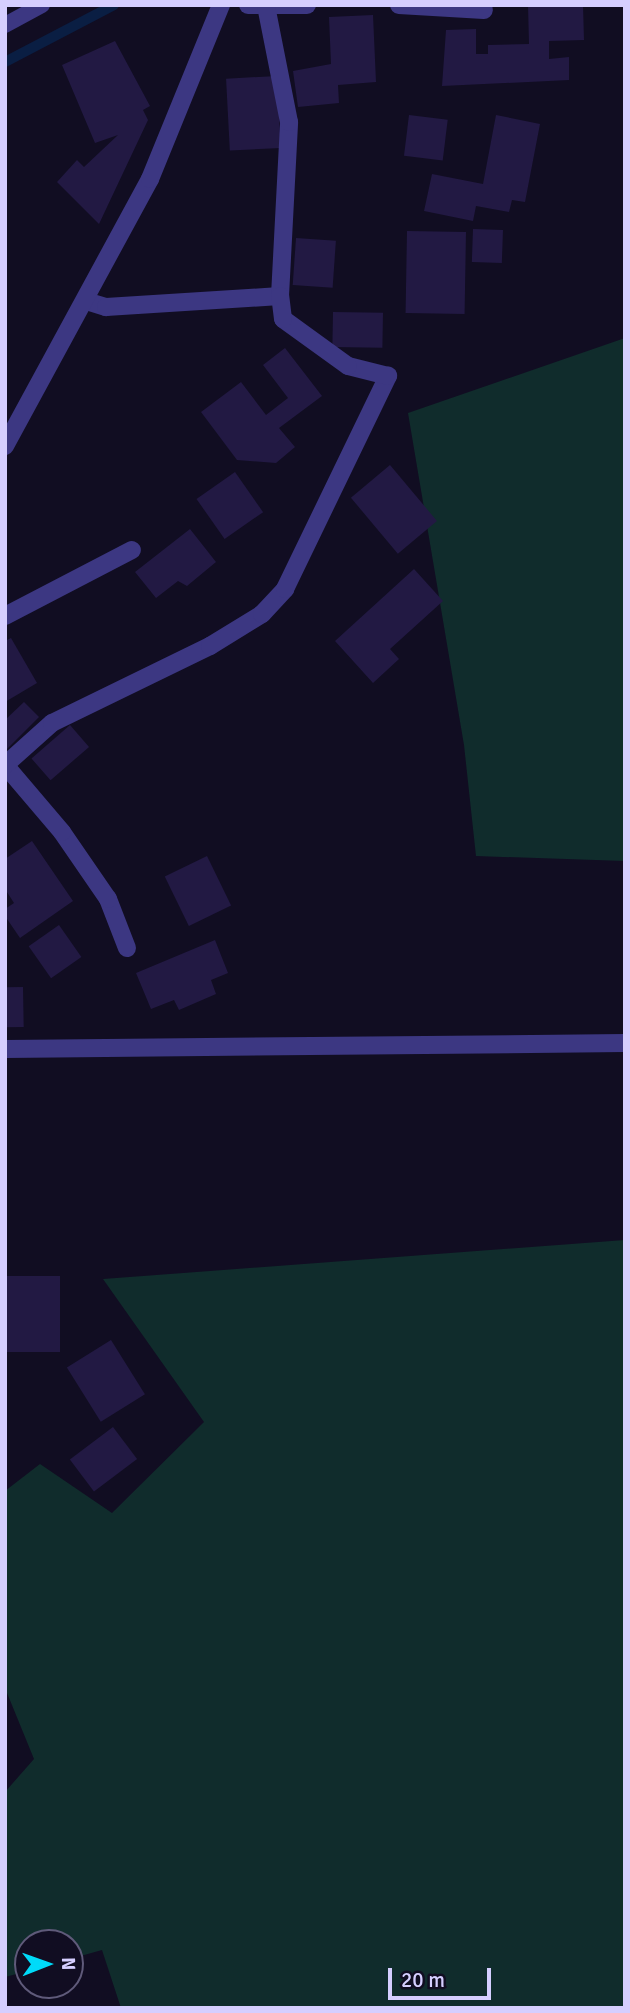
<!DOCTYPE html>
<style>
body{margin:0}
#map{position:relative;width:630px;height:2013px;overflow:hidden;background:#110d22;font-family:Signika,sans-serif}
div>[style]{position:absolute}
.green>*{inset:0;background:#102c2c}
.stream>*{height:10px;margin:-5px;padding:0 5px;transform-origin:5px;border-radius:5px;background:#0a1e43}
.building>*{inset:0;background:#221943;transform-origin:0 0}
.service>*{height:16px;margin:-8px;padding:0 8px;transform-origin:8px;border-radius:8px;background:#3c3782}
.minor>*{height:18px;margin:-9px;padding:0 9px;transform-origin:9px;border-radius:9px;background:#3c3782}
.tertiary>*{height:18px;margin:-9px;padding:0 9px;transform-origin:9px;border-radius:9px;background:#3c3782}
span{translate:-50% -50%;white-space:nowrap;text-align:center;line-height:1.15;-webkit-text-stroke:7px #110d22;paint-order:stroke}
.frame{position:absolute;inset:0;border:7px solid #d5ceff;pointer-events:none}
.north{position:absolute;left:14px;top:1929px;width:70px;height:70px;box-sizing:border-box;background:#110d22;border:2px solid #5f5a7a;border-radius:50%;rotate:89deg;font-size:19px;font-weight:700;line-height:28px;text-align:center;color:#d5ceff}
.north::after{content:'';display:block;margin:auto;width:24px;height:32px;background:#00daf9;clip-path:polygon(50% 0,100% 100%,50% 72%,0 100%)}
.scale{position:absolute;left:388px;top:1968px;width:103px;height:32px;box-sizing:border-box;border:4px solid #d5ceff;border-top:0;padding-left:9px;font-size:21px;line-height:24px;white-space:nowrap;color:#d5ceff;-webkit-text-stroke:5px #110d22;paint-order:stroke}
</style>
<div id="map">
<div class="green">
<div style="clip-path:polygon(625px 338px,625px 861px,476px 856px,464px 745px,408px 413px)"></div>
<div style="clip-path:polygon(625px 1240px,625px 2008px,121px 2008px,102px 1950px,70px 1959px,70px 1943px,28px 1943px,28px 1971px,5px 1977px,5px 1792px,34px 1759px,5px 1688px,5px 1491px,40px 1464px,112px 1513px,204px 1422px,103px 1279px)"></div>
</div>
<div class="stream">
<div style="left:5px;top:62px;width:123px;rotate:-27.6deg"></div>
</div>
<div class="building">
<div style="clip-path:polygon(528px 5px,583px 5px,584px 40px,549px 41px,549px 59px,569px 57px,569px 80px,442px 86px,446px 30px,476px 29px,476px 54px,488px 54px,488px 45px,529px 44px)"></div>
<div style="clip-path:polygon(373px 15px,376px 82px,338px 85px,339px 103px,298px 107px,293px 71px,331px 64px,329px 17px)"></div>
<div style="clip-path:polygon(115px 41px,150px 106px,143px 110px,148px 120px,99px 224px,57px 182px,77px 160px,84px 167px,118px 135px,95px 143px,62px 65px)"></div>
<div style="left:277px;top:76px;width:72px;height:51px;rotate:87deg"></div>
<div style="left:409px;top:115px;width:39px;height:41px;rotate:7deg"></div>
<div style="clip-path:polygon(496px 115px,540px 124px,525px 202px,512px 200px,509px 212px,476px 206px,473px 221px,424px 211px,432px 174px,483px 184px)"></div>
<div style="left:473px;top:229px;width:30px;height:33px;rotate:2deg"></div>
<div style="left:407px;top:231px;width:59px;height:82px;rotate:1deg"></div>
<div style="left:296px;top:238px;width:40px;height:47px;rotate:4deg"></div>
<div style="left:333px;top:312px;width:50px;height:35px;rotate:1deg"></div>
<div style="clip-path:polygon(285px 348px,322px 396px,279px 428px,295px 447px,276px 463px,237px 460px,201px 412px,241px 382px,266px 415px,288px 398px,263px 365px)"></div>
<div style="left:390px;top:465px;width:73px;height:51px;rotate:50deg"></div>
<div style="left:235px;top:472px;width:49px;height:47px;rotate:55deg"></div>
<div style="clip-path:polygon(190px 529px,216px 562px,187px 586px,178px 581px,156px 598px,135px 572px)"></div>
<div style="clip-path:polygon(414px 569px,443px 601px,390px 649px,399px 659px,373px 683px,335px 641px)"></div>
<div style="clip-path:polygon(11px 638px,37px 683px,5px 702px,5px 641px)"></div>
<div style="clip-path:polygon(24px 702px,39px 717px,7px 749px,5px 720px)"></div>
<div style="left:70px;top:725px;width:29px;height:51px;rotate:49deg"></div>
<div style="clip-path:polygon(32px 841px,73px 901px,20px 938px,5px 916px,5px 909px,14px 903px,5px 889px,5px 859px)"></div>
<div style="left:207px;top:856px;width:55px;height:47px;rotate:64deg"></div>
<div style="left:59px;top:925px;width:39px;height:37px;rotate:55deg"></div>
<div style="clip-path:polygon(215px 940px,228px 973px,211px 980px,216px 994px,179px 1010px,174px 1000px,151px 1009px,136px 973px)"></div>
<div style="left:23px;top:987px;width:40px;height:18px;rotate:89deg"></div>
<div style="left:6px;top:1276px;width:54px;height:76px"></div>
<div style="left:111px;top:1340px;width:64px;height:52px;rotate:58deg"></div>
<div style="left:113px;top:1427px;width:40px;height:54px;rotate:53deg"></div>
</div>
<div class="service">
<div style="left:5px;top:25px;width:42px;rotate:-28.4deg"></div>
</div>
<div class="minor">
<div style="left:248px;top:5px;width:59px"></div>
<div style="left:399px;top:5px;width:85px;rotate:3.4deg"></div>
<div style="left:86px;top:301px;width:21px;rotate:17deg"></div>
<div style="left:106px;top:307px;width:174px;rotate:-3.6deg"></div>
<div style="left:280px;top:296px;width:174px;rotate:-87deg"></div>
<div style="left:289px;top:122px;width:118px;rotate:-101.2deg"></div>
<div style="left:5px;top:616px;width:143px;rotate:-27.5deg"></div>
<div style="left:127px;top:948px;width:53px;rotate:-111.2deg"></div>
<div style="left:108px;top:899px;width:81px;rotate:-124.5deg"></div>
<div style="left:62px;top:832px;width:88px;rotate:-130.4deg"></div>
<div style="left:5px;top:765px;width:63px;rotate:-41.8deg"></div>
<div style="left:52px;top:723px;width:176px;rotate:-26deg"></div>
<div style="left:210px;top:646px;width:61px;rotate:-31.6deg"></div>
<div style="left:262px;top:614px;width:34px;rotate:-47deg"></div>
<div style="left:285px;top:589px;width:237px;rotate:-64.2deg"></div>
<div style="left:388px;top:376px;width:41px;rotate:-166deg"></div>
<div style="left:348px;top:366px;width:80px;rotate:-144.1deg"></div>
<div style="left:283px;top:319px;width:23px;rotate:-97deg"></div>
<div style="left:5px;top:1049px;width:620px;rotate:-0.55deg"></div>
</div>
<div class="tertiary">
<div style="left:5px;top:446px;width:304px;rotate:-61.5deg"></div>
<div style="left:150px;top:179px;width:188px;rotate:-67.8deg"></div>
</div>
<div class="frame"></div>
<div class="north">N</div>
<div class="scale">20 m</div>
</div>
